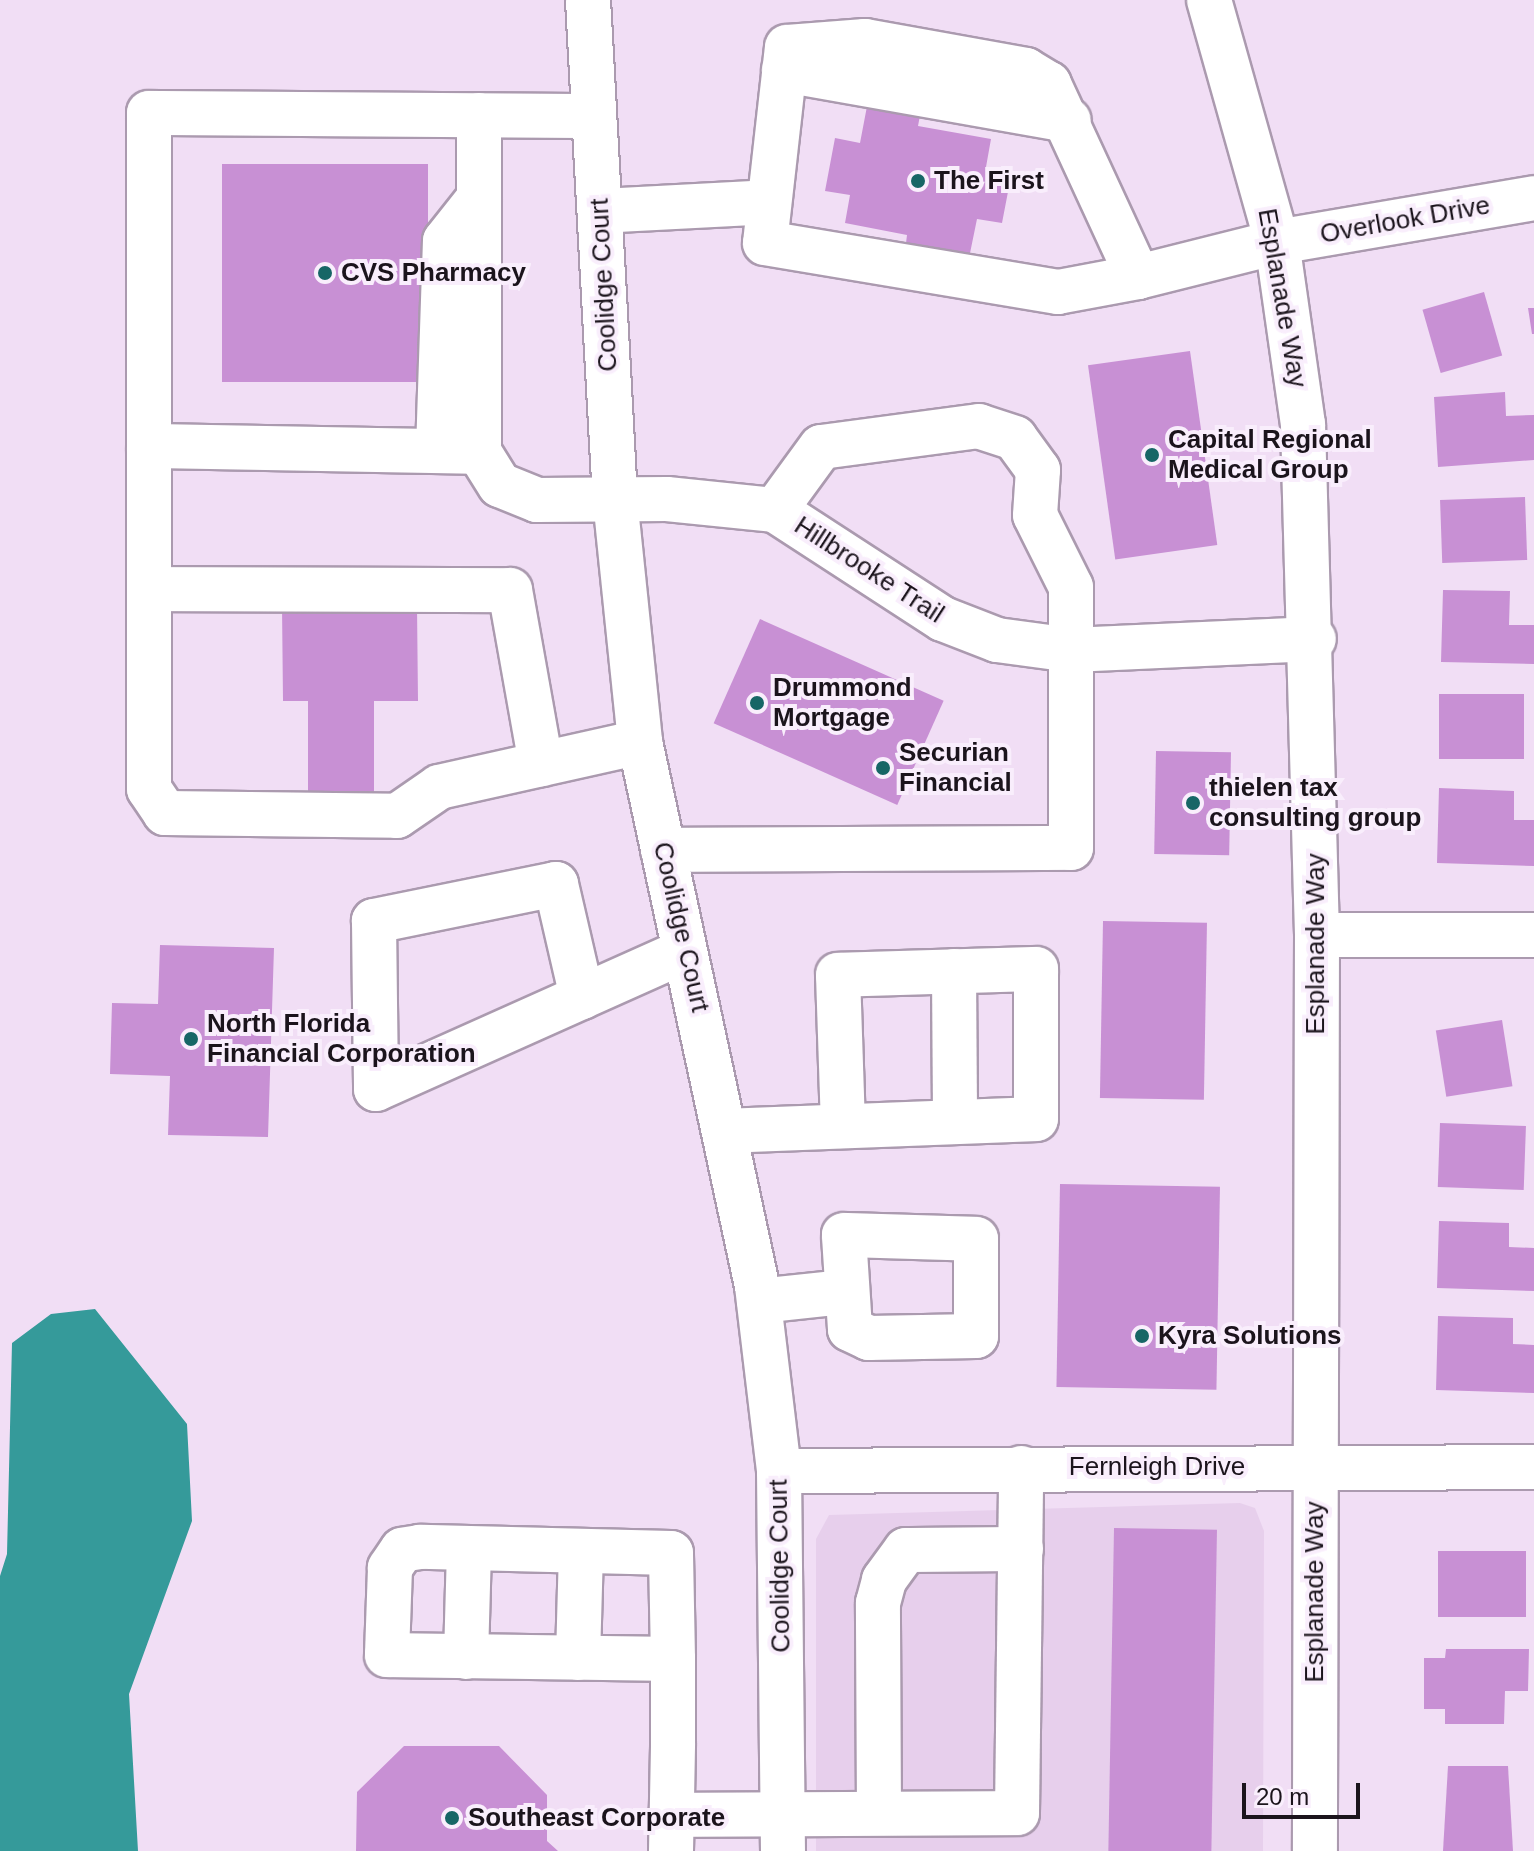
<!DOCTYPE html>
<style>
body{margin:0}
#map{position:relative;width:1534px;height:1851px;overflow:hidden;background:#f1def5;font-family:Arial,sans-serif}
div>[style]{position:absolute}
.built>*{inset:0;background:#e7cfec}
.water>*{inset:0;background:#359a9a}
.building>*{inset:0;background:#c890d4;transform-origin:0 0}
.roads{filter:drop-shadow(2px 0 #ab9aaf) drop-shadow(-2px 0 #ab9aaf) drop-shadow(0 2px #ab9aaf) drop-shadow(0 -2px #ab9aaf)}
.minor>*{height:44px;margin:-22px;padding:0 22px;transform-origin:22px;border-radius:22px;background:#fff}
.dots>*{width:22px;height:22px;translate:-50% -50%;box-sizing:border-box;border:4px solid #f9eefc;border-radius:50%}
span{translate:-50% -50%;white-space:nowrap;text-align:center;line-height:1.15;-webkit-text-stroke:8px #f9eefc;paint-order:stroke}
.poi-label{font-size:26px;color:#1b141c;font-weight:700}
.left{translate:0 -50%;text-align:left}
.street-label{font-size:26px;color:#1b141c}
.scale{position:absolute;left:1242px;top:1783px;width:118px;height:36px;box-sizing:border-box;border:4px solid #1b141c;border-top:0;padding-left:10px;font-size:24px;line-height:28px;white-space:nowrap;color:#1b141c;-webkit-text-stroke:6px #f9eefc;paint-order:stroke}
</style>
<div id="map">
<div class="built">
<div style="clip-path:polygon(1240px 1503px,1255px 1508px,1264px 1531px,1263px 1851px,816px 1851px,816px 1539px,829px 1515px)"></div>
</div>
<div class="water">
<div style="clip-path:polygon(95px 1309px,187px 1424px,192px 1521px,129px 1694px,138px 1851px,0 1851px,0 1576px,7px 1554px,12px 1343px,51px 1314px)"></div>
</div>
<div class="building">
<div style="clip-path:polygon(876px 59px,929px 68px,918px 126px,991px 139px,986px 167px,1012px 171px,1002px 223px,977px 219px,968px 263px,905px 251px,907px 235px,845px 223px,850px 195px,825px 191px,835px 138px,860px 143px)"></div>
<div style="left:222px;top:164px;width:206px;height:218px"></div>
<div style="left:1484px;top:292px;width:66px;height:64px;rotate:74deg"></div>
<div style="clip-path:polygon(1528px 308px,1534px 308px,1534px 334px,1532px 334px)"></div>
<div style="left:1190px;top:351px;width:196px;height:103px;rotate:82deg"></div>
<div style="clip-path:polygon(1505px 392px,1506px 416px,1534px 415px,1534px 460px,1438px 467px,1434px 397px)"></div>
<div style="left:1525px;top:497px;width:63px;height:85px;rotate:88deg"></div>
<div style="clip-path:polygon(1443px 590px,1510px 591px,1509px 625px,1534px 625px,1534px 664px,1441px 662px)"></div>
<div style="clip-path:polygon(282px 606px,417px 606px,418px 701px,374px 701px,374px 806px,308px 806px,308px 701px,283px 701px)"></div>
<div style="left:760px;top:619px;width:201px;height:114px;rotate:24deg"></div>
<div style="left:1439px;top:694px;width:85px;height:65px"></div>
<div style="left:1156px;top:751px;width:75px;height:103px;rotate:1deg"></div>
<div style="clip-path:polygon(1439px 788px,1514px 791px,1514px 820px,1534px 820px,1534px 866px,1437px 863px)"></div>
<div style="left:1103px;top:921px;width:104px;height:177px;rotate:1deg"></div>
<div style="clip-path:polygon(160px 945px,274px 948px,268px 1137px,168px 1135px,170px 1076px,110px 1074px,112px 1003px,158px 1004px)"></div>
<div style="left:1502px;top:1020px;width:67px;height:67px;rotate:81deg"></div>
<div style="left:1440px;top:1123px;width:86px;height:64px;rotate:2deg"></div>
<div style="left:1060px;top:1184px;width:160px;height:203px;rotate:1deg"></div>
<div style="clip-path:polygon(1439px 1221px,1509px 1223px,1509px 1247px,1534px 1248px,1534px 1291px,1437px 1288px)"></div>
<div style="clip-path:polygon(1438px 1316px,1513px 1318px,1513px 1344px,1534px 1345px,1534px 1393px,1436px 1390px)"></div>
<div style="left:1114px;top:1528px;width:103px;height:323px;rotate:1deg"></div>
<div style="left:1438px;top:1551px;width:88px;height:66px"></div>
<div style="clip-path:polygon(1446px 1649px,1529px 1649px,1528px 1691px,1505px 1691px,1504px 1724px,1445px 1724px,1445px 1709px,1424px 1709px,1424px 1658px,1445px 1658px)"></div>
<div style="clip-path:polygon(404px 1746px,499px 1746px,547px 1795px,547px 1841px,558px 1851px,356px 1851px,357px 1792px)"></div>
<div style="clip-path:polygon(1448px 1766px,1508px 1766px,1513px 1851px,1443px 1851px)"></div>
</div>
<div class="roads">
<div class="minor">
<div style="left:588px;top:0;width:500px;rotate:86.9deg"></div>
<div style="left:615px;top:499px;width:244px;rotate:84.1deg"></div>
<div style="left:640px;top:742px;width:556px;rotate:77.86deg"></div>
<div style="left:757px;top:1286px;width:186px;rotate:83.2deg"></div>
<div style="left:779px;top:1471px;width:380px;rotate:89.4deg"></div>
<div style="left:1209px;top:0;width:251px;rotate:74.3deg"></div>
<div style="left:1277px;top:242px;width:184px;rotate:81.9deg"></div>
<div style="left:1303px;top:424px;width:511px;rotate:88.43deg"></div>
<div style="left:1317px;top:935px;width:916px;rotate:90.13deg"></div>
<div style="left:784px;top:70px;width:289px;rotate:10deg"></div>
<div style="left:479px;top:115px;width:337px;rotate:90deg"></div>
<div style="left:479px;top:452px;width:39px;rotate:58deg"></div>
<div style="left:500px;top:485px;width:40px;rotate:22deg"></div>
<div style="left:537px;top:500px;width:130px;rotate:-0.4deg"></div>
<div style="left:667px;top:499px;width:109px;rotate:5.8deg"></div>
<div style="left:775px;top:510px;width:200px;rotate:33deg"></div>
<div style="left:943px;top:619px;width:58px;rotate:21.3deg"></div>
<div style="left:997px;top:640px;width:75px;rotate:7.7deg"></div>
<div style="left:1071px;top:650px;width:243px;rotate:-2.6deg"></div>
<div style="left:594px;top:116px;width:445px;rotate:-179.6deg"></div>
<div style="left:149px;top:113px;width:676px;rotate:90deg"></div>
<div style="left:149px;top:789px;width:29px;rotate:56deg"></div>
<div style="left:165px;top:813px;width:232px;rotate:0.7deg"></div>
<div style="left:397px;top:816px;width:51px;rotate:-34.6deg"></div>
<div style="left:439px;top:787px;width:206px;rotate:-12.6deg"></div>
<div style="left:600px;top:211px;width:169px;rotate:-3deg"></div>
<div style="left:1138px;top:277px;width:213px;rotate:-114.8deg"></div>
<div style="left:1049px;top:84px;width:27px;rotate:-149deg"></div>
<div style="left:1026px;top:70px;width:164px;rotate:-169.8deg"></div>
<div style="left:865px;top:41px;width:78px;rotate:175.6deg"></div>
<div style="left:787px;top:47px;width:197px;rotate:96.4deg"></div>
<div style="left:765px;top:243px;width:297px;rotate:9.5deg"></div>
<div style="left:1058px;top:292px;width:81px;rotate:-10.6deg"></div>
<div style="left:1138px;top:277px;width:143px;rotate:-14.1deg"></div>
<div style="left:1277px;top:242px;width:261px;rotate:-9.7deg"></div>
<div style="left:149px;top:446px;width:330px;rotate:1deg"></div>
<div style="left:438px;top:451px;width:210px;rotate:-88.1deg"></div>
<div style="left:445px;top:241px;width:55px;rotate:-51.7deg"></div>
<div style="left:149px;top:589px;width:361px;rotate:0.2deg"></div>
<div style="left:510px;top:590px;width:177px;rotate:79.9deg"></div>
<div style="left:663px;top:850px;width:408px;rotate:-0.3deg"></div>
<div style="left:1071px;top:848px;width:261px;rotate:-90deg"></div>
<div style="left:1071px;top:587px;width:80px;rotate:-116.6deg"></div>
<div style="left:1035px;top:515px;width:45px;rotate:-86.2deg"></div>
<div style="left:1038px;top:470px;width:39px;rotate:-126deg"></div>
<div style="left:1015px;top:438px;width:38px;rotate:-162deg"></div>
<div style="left:979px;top:426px;width:159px;rotate:172.4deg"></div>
<div style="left:821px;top:447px;width:78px;rotate:126.1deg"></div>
<div style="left:1317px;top:935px;width:217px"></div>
<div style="left:954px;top:971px;width:151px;rotate:89.6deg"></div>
<div style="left:582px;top:997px;width:116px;rotate:-103deg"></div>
<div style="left:556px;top:884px;width:186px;rotate:168.5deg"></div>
<div style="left:374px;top:921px;width:168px;rotate:89.3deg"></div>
<div style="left:376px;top:1089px;width:338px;rotate:-24.1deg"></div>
<div style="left:725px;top:1131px;width:311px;rotate:-2.2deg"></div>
<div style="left:1036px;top:1119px;width:150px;rotate:-90deg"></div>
<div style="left:1036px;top:969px;width:198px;rotate:178.3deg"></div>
<div style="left:838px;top:975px;width:151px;rotate:88.1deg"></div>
<div style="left:844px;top:1235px;width:132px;rotate:1.7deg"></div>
<div style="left:976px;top:1239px;width:97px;rotate:90deg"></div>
<div style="left:976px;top:1336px;width:107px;rotate:178.9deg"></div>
<div style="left:869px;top:1338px;width:21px;rotate:-155deg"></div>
<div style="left:850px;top:1329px;width:94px;rotate:-93.7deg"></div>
<div style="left:759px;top:1301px;width:84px;rotate:-6.1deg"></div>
<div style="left:779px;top:1471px;width:755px;rotate:-0.3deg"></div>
<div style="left:466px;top:1657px;width:108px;rotate:-88.4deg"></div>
<div style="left:578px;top:1658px;width:107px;rotate:-88.4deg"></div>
<div style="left:879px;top:1813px;width:210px;rotate:-90.3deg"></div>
<div style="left:878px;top:1603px;width:24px;rotate:-75deg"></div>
<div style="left:884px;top:1580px;width:37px;rotate:-54deg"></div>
<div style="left:906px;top:1550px;width:115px;rotate:-0.5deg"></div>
<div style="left:671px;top:1815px;width:346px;rotate:-0.3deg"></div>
<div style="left:1017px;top:1813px;width:345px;rotate:-89.3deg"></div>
<div style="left:671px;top:1851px;width:108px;rotate:-88.9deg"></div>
<div style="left:673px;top:1743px;width:84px;rotate:-90deg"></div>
<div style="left:673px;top:1659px;width:106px;rotate:-91.1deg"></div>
<div style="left:671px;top:1553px;width:251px;rotate:-178.6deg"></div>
<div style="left:420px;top:1547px;width:18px;rotate:171deg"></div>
<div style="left:402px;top:1550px;width:22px;rotate:124deg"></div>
<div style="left:390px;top:1568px;width:87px;rotate:92deg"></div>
<div style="left:387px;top:1655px;width:286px;rotate:0.8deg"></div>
</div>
</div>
<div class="dots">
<div style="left:918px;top:181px;background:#176666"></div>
<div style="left:325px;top:273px;background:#176666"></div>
<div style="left:1152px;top:455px;background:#176666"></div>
<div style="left:757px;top:703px;background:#176666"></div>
<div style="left:883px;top:768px;background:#176666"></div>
<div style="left:1193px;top:803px;background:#176666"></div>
<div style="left:191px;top:1039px;background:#176666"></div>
<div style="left:1142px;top:1336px;background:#176666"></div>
<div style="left:452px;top:1818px;background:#176666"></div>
</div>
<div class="poi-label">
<span class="left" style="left:934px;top:181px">The First</span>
<span class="left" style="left:341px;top:273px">CVS Pharmacy</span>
<span class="left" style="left:1168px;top:455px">Capital Regional<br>Medical Group</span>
<span class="left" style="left:773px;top:703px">Drummond<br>Mortgage</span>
<span class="left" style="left:899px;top:768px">Securian<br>Financial</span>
<span class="left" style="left:1209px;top:803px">thielen tax<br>consulting group</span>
<span class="left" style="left:207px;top:1039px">North Florida<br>Financial Corporation</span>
<span class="left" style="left:1158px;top:1336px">Kyra Solutions</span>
<span class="left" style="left:468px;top:1818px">Southeast Corporate</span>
</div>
<div class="street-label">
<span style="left:1405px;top:220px;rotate:-10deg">Overlook Drive</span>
<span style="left:604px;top:285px;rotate:-93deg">Coolidge Court</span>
<span style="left:1282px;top:298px;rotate:80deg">Esplanade Way</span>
<span style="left:869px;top:570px;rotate:33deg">Hillbrooke Trail</span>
<span style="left:681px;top:927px;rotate:77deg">Coolidge Court</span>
<span style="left:1316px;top:944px;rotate:-90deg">Esplanade Way</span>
<span style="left:1157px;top:1467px">Fernleigh Drive</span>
<span style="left:780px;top:1566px;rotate:-91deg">Coolidge Court</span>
<span style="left:1315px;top:1592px;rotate:-90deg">Esplanade Way</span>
</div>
<div class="scale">20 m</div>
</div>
